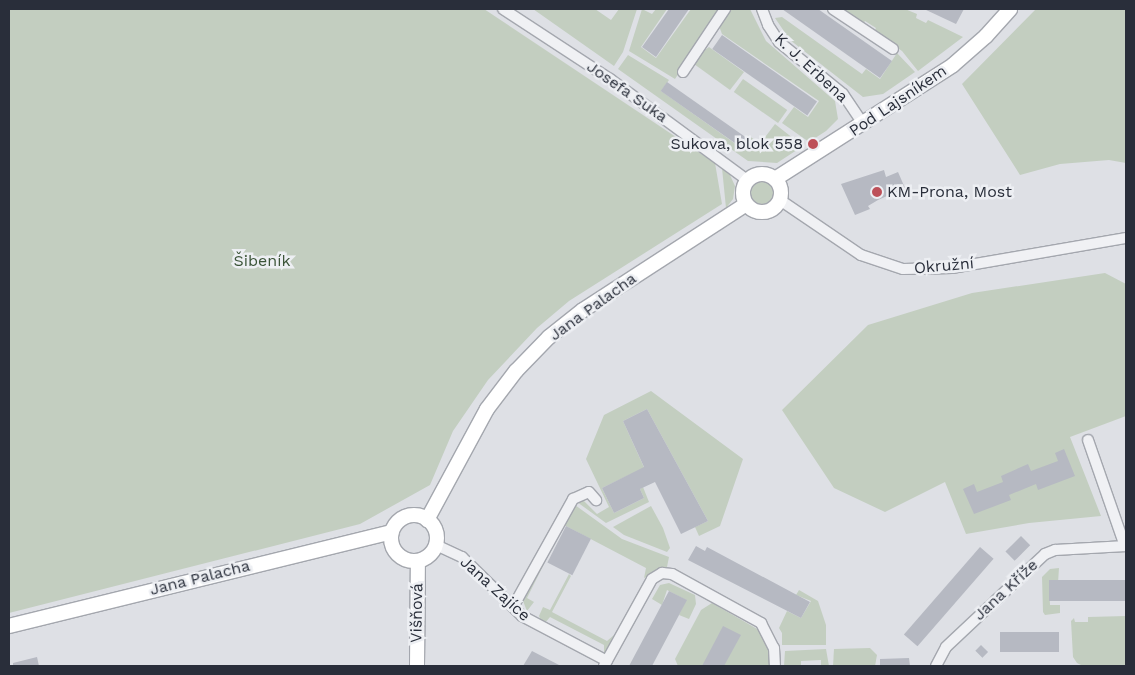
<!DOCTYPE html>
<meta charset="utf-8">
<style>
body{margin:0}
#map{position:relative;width:1135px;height:675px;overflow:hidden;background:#dee0e5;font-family:"Work Sans",sans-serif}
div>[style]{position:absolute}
.green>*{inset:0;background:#c3cec0;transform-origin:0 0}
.round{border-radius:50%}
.building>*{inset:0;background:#b6b9c2;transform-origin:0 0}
.roads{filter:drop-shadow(1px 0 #a4a7ae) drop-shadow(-1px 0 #a4a7ae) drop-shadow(0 1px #a4a7ae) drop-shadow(0 -1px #a4a7ae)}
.street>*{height:10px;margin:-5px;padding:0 5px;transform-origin:5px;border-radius:5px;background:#f0f1f4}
.secondary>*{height:14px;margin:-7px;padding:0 7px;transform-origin:7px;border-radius:7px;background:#fff}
.secondary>.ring{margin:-7px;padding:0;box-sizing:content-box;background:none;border:14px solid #fff;border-radius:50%}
.dots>*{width:14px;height:14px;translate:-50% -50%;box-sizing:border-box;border:2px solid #edeff3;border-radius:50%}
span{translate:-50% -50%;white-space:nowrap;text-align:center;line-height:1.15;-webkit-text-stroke:5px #edeff3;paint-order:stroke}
.street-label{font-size:16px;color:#292e3a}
.poi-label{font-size:16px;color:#292e3a}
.right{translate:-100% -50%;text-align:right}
.left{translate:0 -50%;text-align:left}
.park-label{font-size:16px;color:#3b5438}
.frame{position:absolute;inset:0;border:10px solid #292e3a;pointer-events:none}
</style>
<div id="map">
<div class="green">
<div style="clip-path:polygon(9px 9px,484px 9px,715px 163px,722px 204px,569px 301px,537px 328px,488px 380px,453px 431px,430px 485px,360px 524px,9px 613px)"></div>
<div style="clip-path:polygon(533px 9px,595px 9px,611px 20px,619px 9px,637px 9px,623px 52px,614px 66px)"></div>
<div style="clip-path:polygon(642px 9px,652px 14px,656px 9px,667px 9px,641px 47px,656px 58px,691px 9px,721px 9px,675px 79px,629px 51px)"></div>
<div style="clip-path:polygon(730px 9px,750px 9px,766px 41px,835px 101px,838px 119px,826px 131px,809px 142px,782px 123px,794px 107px,808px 117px,819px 101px,722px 34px,719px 26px)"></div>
<div style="clip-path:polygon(842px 9px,905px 9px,917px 14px,916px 18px,926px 23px,928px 20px,963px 37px,918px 71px,902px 51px,874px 32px,876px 28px,865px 21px,863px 24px)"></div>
<div style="clip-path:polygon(1036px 9px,1126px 9px,1126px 163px,1109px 160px,1060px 164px,1020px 175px,962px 84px)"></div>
<div style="clip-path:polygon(782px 17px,862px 74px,866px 69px,880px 79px,897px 53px,915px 72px,883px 94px,863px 97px,790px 40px,775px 18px)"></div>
<div style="clip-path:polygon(709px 47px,744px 72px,730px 90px,694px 64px,703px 51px)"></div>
<div style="clip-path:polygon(628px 55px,669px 80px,661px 91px,740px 147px,748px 135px,760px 144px,775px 124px,803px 146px,777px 163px,748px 161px,618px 69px)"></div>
<div style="left:743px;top:79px;width:54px;height:16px;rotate:35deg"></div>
<div style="clip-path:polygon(722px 168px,730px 175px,735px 186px,733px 199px,726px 208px)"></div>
<div class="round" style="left:751px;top:182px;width:22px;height:22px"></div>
<div style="clip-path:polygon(1105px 273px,1126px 284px,1126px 416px,1070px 437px,1101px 516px,1029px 523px,966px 534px,945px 482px,885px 512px,834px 488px,782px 410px,868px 325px,972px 293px)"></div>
<div style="clip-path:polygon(651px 391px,743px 459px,720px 526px,699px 536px,695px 527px,708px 521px,647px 409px,623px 421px,647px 474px,631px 474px,602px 488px,614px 513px,644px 498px,640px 489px,643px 487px,649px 502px,606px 523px,577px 502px,582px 499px,597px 514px,609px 507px,586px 459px,604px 415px)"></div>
<div style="clip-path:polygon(575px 505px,622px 539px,669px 557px,667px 567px,644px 578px,646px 568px,564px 525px)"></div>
<div style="clip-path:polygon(651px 506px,663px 528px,670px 548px,667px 552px,624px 535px,613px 527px)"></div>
<div style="clip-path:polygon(541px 562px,545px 562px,527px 598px,534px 602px,527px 611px,521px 596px)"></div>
<div style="clip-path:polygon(1059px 568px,1058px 583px,1049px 584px,1050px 605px,1060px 605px,1060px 613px,1045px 615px,1043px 612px,1042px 577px,1050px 569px)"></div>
<div style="clip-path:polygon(569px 574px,571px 576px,552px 612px,607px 641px,614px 635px,604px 654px,604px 645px,550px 617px,545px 623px,541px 621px,539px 616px,543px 607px,550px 610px)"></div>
<div style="clip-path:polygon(669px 583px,695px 595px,696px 604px,689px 619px,679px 615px,686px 600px,667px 590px,662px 605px,652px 599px,660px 585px)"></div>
<div style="clip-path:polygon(799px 590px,818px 601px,826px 625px,826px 645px,782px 645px,782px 633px,779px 628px,787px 611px,801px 618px,811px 601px,796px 595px)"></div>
<div style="clip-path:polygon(712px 603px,759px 630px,767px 641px,770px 666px,678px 666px,675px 659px,701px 610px)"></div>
<div style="clip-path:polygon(1126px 616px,1126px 666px,1083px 666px,1077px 663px,1073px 657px,1071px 621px,1074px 618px,1075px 622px,1088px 622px,1088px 617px)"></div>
<div style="clip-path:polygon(870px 648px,877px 655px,875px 666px,833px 666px,834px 649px)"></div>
<div style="clip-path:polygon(826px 649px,829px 666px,821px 666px,821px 660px,801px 661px,801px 666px,784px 666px,785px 651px)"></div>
</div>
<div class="building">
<div style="clip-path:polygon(669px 9px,689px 9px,656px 57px,642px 47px)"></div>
<div style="clip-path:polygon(782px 9px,818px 9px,892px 61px,880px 78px)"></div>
<div style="clip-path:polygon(924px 9px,964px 9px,956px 24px)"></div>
<div style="left:722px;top:35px;width:116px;height:17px;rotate:35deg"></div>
<div style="left:667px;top:82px;width:97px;height:11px;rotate:35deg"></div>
<div style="clip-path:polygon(884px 170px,886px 177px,898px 172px,905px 188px,878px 200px,868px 206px,870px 209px,855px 215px,841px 184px)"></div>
<div style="clip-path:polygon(647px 409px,708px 521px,681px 534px,655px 482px,640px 489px,644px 498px,614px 513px,602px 488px,644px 467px,623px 421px)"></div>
<div style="clip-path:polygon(1064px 449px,1075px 476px,1038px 490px,1036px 484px,1009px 495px,1011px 500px,974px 514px,963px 489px,974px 484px,977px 492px,1003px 482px,1001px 476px,1028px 464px,1031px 471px,1058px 461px,1055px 453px)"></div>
<div style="left:566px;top:526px;width:28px;height:41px;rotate:27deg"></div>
<div style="left:1021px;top:536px;width:13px;height:22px;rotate:45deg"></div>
<div style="clip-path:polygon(696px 546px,705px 551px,707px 547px,810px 602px,801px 618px,688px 560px)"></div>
<div style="left:980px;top:547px;width:18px;height:116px;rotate:41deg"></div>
<div style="left:1126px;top:580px;width:21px;height:77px;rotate:90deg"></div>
<div style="clip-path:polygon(669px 591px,687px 600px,652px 666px,629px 666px)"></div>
<div style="clip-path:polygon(723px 626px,741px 635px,724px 666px,702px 666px)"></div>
<div style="left:1059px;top:632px;width:20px;height:59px;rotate:90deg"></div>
<div style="left:981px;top:645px;width:10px;height:8px;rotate:45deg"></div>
<div style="clip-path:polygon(532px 651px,561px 666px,523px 666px)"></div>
<div style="clip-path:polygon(37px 657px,39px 666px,13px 666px,13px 663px)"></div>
<div style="clip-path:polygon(909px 658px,910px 666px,880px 666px,880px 659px)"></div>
</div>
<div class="roads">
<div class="street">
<div style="left:503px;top:9px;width:128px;rotate:33.2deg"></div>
<div style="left:610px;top:79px;width:170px;rotate:36.4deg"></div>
<div style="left:762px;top:9px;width:17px;rotate:69deg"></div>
<div style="left:768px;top:25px;width:20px;rotate:57deg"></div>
<div style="left:779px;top:42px;width:82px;rotate:39.1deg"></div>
<div style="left:843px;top:94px;width:37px;rotate:56deg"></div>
<div style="left:833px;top:9px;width:72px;rotate:33.7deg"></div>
<div style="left:683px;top:72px;width:76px;rotate:-56.3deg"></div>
<div style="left:780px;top:200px;width:98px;rotate:34.2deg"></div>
<div style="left:861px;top:255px;width:44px;rotate:18.4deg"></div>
<div style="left:903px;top:269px;width:49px;rotate:-1.2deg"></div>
<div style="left:952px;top:268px;width:177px;rotate:-9.8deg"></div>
<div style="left:1088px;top:440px;width:112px;rotate:70.8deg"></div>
<div style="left:436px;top:545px;width:29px;rotate:25deg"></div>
<div style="left:462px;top:557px;width:84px;rotate:44.5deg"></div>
<div style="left:522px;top:616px;width:96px;rotate:27.9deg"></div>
<div style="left:513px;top:607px;width:124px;rotate:-60.9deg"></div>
<div style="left:573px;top:499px;width:17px;rotate:-24deg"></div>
<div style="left:589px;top:492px;width:11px;rotate:49deg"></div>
<div style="left:604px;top:666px;width:99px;rotate:-61.1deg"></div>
<div style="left:652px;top:579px;width:12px;rotate:-31deg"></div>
<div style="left:662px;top:573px;width:10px;rotate:6deg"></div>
<div style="left:672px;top:574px;width:102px;rotate:28.8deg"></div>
<div style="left:761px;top:623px;width:28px;rotate:63deg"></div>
<div style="left:774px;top:648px;width:18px;rotate:87deg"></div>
<div style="left:936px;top:666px;width:21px;rotate:-62deg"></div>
<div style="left:946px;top:647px;width:136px;rotate:-43.2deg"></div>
<div style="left:1045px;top:554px;width:11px;rotate:-22deg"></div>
<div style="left:1055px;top:550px;width:71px;rotate:-3.2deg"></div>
</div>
<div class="secondary">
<div class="ring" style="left:743px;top:174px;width:24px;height:24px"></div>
<div style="left:775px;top:179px;width:211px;rotate:-32.6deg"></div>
<div style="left:953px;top:65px;width:44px;rotate:-41.3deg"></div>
<div style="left:986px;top:36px;width:36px;rotate:-48deg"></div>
<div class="ring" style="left:391px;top:515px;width:32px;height:32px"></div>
<div style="left:427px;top:520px;width:126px;rotate:-61.6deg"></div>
<div style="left:487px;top:409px;width:48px;rotate:-52.7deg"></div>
<div style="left:516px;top:371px;width:47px;rotate:-45.9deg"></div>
<div style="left:549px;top:337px;width:43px;rotate:-38.5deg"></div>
<div style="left:583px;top:310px;width:194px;rotate:-33deg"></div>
<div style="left:9px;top:626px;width:394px;rotate:-13.8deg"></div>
<div style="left:417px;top:666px;width:105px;rotate:-89.5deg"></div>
</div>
</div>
<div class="dots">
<div style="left:813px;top:144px;background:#bd5059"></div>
<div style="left:877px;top:192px;background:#bd5059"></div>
</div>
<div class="street-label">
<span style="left:811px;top:68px;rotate:43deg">K. J. Erbena</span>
<span style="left:627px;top:92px;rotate:35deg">Josefa Suka</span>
<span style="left:898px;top:101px;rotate:-34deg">Pod Lajsníkem</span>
<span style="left:944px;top:266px;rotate:-5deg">Okružní</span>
<span style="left:593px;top:307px;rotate:-36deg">Jana Palacha</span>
<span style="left:200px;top:578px;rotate:-14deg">Jana Palacha</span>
<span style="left:495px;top:589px;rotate:42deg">Jana Zajíce</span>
<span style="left:1006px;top:590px;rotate:-43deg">Jana Kříže</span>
<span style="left:417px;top:613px;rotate:-89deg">Višňová</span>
</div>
<div class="poi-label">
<span class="right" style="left:803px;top:144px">Sukova, blok 558</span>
<span class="left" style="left:887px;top:192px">KM-Prona, Most</span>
</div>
<div class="park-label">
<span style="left:262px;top:261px">Šibeník</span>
</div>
<div class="frame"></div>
</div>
